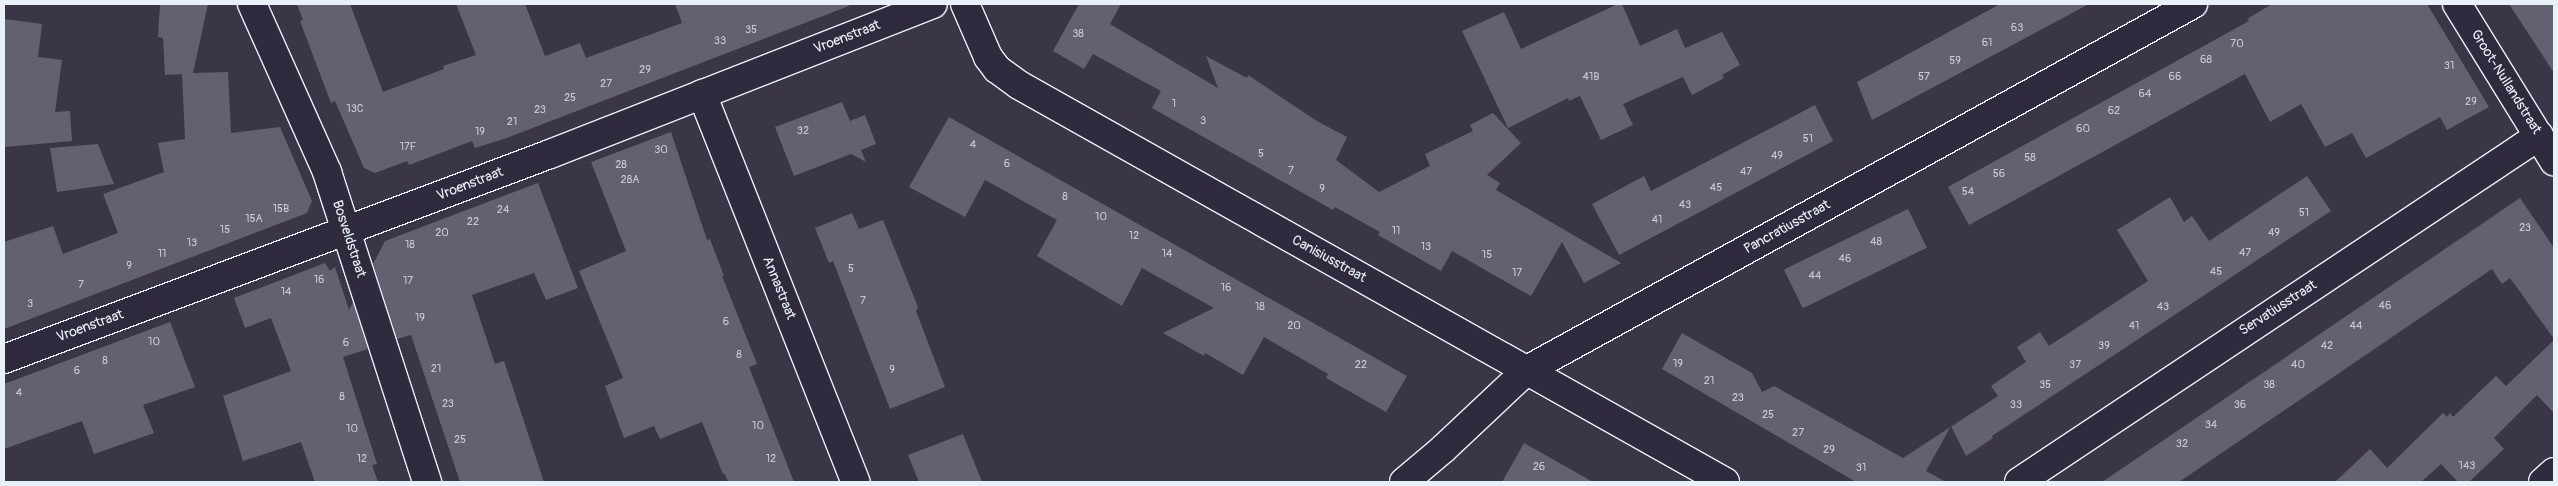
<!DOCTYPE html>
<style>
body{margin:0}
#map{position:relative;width:2558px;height:486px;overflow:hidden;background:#3a3648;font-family:Pangolin,sans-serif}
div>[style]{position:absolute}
.building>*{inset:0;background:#636171;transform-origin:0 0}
.roads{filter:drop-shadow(1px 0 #e8f1f8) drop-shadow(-1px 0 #e8f1f8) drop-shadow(0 1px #e8f1f8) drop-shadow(0 -1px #e8f1f8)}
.minor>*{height:28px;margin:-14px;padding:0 14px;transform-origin:14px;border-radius:14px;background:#2f2a3d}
span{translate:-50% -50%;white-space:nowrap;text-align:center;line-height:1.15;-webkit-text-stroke:4px #2f2a3d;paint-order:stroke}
.number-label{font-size:11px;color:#c7cdd6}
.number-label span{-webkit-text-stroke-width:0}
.street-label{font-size:14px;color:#e8f1f8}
.frame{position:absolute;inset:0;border:5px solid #e8f1f8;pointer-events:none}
</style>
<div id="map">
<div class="building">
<div style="clip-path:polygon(160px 4px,208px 4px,193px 73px,228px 72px,231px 133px,280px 127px,312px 201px,307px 213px,4px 329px,4px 242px,53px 226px,63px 254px,118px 233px,103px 194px,164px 172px,158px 143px,185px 139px,182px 74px,165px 75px,163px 38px,158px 37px)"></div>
<div style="clip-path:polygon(297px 4px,350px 4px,383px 92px,444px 69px,443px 66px,476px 55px,456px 4px,525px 4px,545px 56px,580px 43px,586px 58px,682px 23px,675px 4px,849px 4px,849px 6px,507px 138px,475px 148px,472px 141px,409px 165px,407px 161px,375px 173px,364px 168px,335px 101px,331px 103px,300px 21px,303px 20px)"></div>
<div style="clip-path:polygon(1079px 4px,1121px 4px,1110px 24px,1218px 88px,1206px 56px,1247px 78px,1248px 75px,1317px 121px,1347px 137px,1336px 160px,1379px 192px,1430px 166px,1425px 154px,1473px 131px,1470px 125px,1493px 113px,1521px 143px,1487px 175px,1500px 183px,1496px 190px,1621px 263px,1584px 283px,1562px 242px,1531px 296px,1452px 251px,1441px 271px,1378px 235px,1380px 232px,1335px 207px,1333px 210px,1152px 108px,1161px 91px,1093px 54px,1084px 69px,1053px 51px)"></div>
<div style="clip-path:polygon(1618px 4px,1622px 4px,1640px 46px,1677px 29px,1685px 48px,1722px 32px,1740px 65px,1722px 75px,1724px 78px,1692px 95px,1683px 77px,1623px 104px,1633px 125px,1601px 140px,1580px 96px,1569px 101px,1568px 98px,1508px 128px,1462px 31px,1504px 12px,1521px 49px)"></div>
<div style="clip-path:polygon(2000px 4px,2089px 4px,1872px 120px,1857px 82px)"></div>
<div style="clip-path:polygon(2272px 4px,2427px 4px,2489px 107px,2447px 130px,2440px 117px,2366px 158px,2352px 133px,2325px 147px,2301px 104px,2270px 122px,2245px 74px,1969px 225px,1948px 187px,2249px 21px,2247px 19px)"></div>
<div style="clip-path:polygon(2509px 4px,2554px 4px,2554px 73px)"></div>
<div style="clip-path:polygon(4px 19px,42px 24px,38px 57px,62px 60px,55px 112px,70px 111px,72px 141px,4px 147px)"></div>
<div style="clip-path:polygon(842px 102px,850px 121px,865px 115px,876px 144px,861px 150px,866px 162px,851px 154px,794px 176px,775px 127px)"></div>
<div style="clip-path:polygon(1815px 105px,1833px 141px,1619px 255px,1592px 204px,1644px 176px,1651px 191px)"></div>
<div style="clip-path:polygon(949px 117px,1407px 376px,1386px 412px,1326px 378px,1328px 374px,1264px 337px,1243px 375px,1205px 353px,1204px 356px,1163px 333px,1214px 308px,1142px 268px,1122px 306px,1037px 256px,1057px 220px,985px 180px,965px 217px,909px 187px)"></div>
<div style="clip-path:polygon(671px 132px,707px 240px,710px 239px,724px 276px,722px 276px,757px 364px,749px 367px,794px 482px,728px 482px,725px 474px,723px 474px,702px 422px,660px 439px,654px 426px,624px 438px,605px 386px,623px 378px,579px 271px,626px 251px,591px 162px)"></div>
<div style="clip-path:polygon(98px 144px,114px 184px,57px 192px,50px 148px)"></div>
<div style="clip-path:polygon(2307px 176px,2331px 211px,1992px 436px,1993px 438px,1966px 456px,1951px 426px,1926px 471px,1946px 482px,1856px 482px,1662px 369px,1682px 333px,1752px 373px,1762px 392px,1774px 386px,1903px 458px,1998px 396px,1991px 386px,2026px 362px,2017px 347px,2040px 332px,2049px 346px,2148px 281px,2117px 230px,2170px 197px,2184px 222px,2192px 216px,2209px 241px)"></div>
<div style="clip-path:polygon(538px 183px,578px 288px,546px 300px,534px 273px,472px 295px,495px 364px,504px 361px,544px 482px,460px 482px,411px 335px,397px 339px,373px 264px,385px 241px)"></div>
<div style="clip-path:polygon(2520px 198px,2554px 248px,2554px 339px,2510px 278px,2502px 284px,2492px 269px,2179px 482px,2102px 482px)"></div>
<div style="left:1908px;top:209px;width:43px;height:138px;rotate:64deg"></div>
<div style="clip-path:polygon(852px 213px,859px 229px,883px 220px,918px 307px,916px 311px,945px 387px,890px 409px,833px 261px,829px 263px,815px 228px)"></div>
<div style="clip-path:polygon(325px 263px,330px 271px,335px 267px,349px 310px,353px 302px,368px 349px,343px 357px,377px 464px,372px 465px,378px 482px,315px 482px,301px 442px,243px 461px,223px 396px,291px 371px,271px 318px,245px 328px,234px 298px)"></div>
<div style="clip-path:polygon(170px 322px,195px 387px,143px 405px,154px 433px,94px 454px,82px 421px,4px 449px,4px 384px)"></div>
<div style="clip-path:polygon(2554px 340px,2554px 413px,2537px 395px,2494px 438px,2504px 449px,2469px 482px,2458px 482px,2441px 464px,2421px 482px,2335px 482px,2370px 449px,2387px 468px,2443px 413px,2447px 417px,2450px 413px,2453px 417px,2496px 376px,2506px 386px)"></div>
<div style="clip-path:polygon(963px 434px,982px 482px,919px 482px,908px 455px)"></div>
<div style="clip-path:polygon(1524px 443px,1593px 482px,1502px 482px)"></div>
</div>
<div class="roads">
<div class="minor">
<div style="left:252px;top:4px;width:184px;rotate:65.9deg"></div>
<div style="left:327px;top:172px;width:326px;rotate:72.1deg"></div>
<div style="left:965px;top:4px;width:58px;rotate:66.5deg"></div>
<div style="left:988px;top:57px;width:15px;rotate:53deg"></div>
<div style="left:997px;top:69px;width:27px;rotate:36deg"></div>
<div style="left:1019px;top:85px;width:810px;rotate:29.35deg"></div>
<div style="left:2457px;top:4px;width:185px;rotate:58.3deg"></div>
<div style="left:702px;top:94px;width:417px;rotate:68.4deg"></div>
<div style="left:4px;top:359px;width:583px;rotate:-20.58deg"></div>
<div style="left:550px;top:154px;width:411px;rotate:-21.4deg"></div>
<div style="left:1404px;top:482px;width:51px;rotate:-40.2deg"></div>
<div style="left:1443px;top:449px;width:115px;rotate:-43.2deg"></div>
<div style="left:1527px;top:370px;width:760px;rotate:-28.79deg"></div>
<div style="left:2019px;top:482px;width:625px;rotate:-33.64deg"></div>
<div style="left:2543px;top:482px;width:15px;rotate:-42deg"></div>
</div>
</div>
<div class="number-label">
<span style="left:2017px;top:28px">63</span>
<span style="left:751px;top:30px">35</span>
<span style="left:1078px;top:34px">38</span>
<span style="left:720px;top:41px">33</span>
<span style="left:1987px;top:43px">61</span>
<span style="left:2237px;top:44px">70</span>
<span style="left:2206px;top:60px">68</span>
<span style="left:1955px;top:61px">59</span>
<span style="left:2449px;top:66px">31</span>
<span style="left:645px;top:70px">29</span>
<span style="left:1591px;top:77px">41B</span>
<span style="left:1924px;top:77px">57</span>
<span style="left:2175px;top:77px">66</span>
<span style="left:606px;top:84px">27</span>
<span style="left:2145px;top:94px">64</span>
<span style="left:570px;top:98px">25</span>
<span style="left:2471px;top:102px">29</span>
<span style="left:1174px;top:104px">1</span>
<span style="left:355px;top:109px">13C</span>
<span style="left:540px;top:110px">23</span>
<span style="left:2114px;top:111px">62</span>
<span style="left:1203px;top:121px">3</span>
<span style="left:512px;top:122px">21</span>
<span style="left:2083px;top:129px">60</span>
<span style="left:803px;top:131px">32</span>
<span style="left:480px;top:132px">19</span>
<span style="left:1808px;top:139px">51</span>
<span style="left:973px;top:145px">4</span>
<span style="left:408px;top:147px">17F</span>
<span style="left:661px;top:150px">30</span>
<span style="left:1261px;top:154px">5</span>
<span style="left:1777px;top:156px">49</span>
<span style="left:2030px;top:158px">58</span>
<span style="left:1007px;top:164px">6</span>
<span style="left:621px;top:165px">28</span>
<span style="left:1291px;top:171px">7</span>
<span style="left:1746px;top:172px">47</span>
<span style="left:1999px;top:174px">56</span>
<span style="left:630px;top:180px">28A</span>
<span style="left:1716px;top:188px">45</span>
<span style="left:1322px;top:189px">9</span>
<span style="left:1968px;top:192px">54</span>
<span style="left:1065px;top:197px">8</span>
<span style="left:1685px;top:205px">43</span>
<span style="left:281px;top:209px">15B</span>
<span style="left:503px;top:210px">24</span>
<span style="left:2304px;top:213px">51</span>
<span style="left:1101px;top:217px">10</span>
<span style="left:254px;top:219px">15A</span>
<span style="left:1657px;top:220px">41</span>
<span style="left:473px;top:222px">22</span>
<span style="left:2525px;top:228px">23</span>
<span style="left:225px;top:230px">15</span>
<span style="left:1396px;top:231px">11</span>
<span style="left:442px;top:233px">20</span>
<span style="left:2274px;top:233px">49</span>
<span style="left:1134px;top:236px">12</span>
<span style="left:1876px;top:242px">48</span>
<span style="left:192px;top:243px">13</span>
<span style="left:410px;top:245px">18</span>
<span style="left:1426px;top:247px">13</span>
<span style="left:2245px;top:253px">47</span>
<span style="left:162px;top:254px">11</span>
<span style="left:1167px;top:254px">14</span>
<span style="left:1487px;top:255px">15</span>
<span style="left:1845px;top:259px">46</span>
<span style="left:129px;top:266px">9</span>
<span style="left:851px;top:269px">5</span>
<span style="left:2216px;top:272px">45</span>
<span style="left:1517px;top:273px">17</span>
<span style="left:1815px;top:276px">44</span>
<span style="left:319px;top:280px">16</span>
<span style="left:408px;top:281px">17</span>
<span style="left:81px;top:285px">7</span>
<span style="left:1226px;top:288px">16</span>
<span style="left:286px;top:292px">14</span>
<span style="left:863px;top:301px">7</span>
<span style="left:30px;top:304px">3</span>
<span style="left:2385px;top:306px">46</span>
<span style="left:1260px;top:307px">18</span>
<span style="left:2163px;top:307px">43</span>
<span style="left:420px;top:318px">19</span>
<span style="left:726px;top:322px">6</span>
<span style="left:1294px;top:326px">20</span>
<span style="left:2134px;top:326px">41</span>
<span style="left:2356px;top:326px">44</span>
<span style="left:154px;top:342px">10</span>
<span style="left:346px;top:343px">6</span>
<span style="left:2104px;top:346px">39</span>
<span style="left:2327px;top:346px">42</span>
<span style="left:739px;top:355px">8</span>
<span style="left:105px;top:361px">8</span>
<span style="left:1678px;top:364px">19</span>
<span style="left:1361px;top:365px">22</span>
<span style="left:2075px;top:365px">37</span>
<span style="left:2298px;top:365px">40</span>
<span style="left:436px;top:369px">21</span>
<span style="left:892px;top:370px">9</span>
<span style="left:77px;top:371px">6</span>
<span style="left:1709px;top:381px">21</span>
<span style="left:2045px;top:385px">35</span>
<span style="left:2269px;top:385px">38</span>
<span style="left:19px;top:393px">4</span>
<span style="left:342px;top:397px">8</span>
<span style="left:1738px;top:398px">23</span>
<span style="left:448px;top:404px">23</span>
<span style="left:2016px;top:405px">33</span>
<span style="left:2240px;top:405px">36</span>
<span style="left:1768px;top:415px">25</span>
<span style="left:2211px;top:425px">34</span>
<span style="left:758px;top:426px">10</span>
<span style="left:352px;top:429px">10</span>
<span style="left:1798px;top:433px">27</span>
<span style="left:460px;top:440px">25</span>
<span style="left:2182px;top:444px">32</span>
<span style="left:1829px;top:450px">29</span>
<span style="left:362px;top:459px">12</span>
<span style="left:771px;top:459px">12</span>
<span style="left:2467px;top:466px">143</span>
<span style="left:1539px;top:467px">26</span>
<span style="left:1861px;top:468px">31</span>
</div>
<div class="street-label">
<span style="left:847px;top:37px;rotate:-21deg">Vroenstraat</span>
<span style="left:2506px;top:82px;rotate:58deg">Groot-Nullandstraat</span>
<span style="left:470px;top:184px;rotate:-21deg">Vroenstraat</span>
<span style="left:1787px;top:227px;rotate:-29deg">Pancratiusstraat</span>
<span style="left:349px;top:239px;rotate:72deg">Bosveldstraat</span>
<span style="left:1329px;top:259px;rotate:29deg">Canisiusstraat</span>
<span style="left:779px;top:288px;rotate:68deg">Annastraat</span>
<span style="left:2278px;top:308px;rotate:-33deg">Servatiusstraat</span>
<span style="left:90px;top:326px;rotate:-20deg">Vroenstraat</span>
</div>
<div class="frame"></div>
</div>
